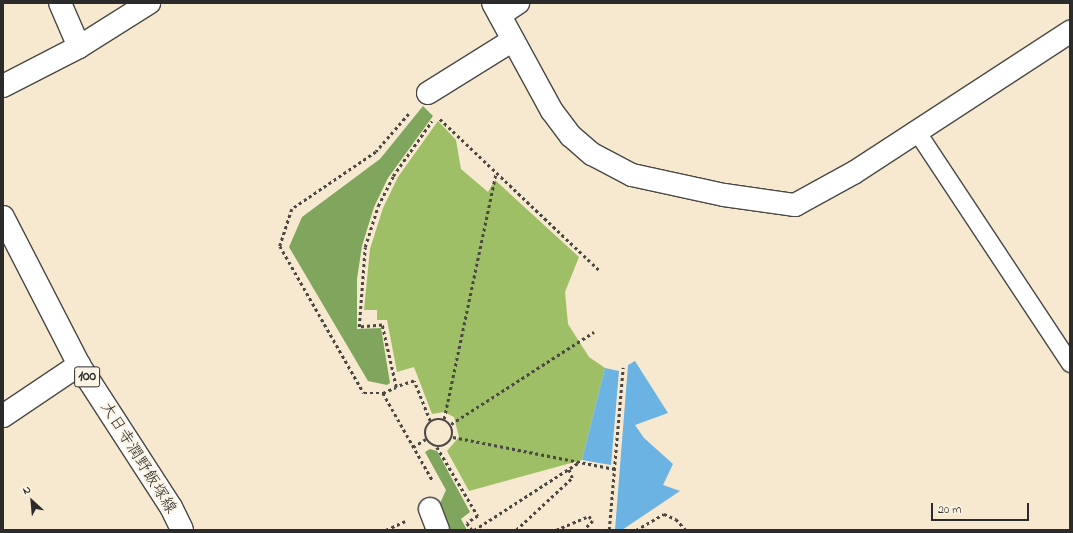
<!DOCTYPE html>
<meta charset="utf-8">
<style>
body{margin:0}
#map{position:relative;width:1073px;height:533px;overflow:hidden;background:#f7e8d0;font-family:"Indie Flower","Klee One",sans-serif}
div>[style]{position:absolute}
.green>*{inset:0;background:#9fbf67}
.forest>*{inset:0;background:#7fa65c}
.water>*{inset:0;background:#6ab3e2}
.path>*{height:2.5px;margin-top:-1.25px;transform-origin:0;background:repeating-linear-gradient(90deg,#4a4744 0 3px,transparent 0 6px)}
.path>.ring{margin:-1.25px;padding:0;box-sizing:content-box;background:none;border:2.5px solid #4a4744;border-radius:50%}
.roads{filter:drop-shadow(1px 0 #4a4744) drop-shadow(-1px 0 #4a4744) drop-shadow(0 1px #4a4744) drop-shadow(0 -1px #4a4744)}
.lane>*{height:17px;margin:-8.5px;padding:0 8.5px;transform-origin:8.5px;border-radius:8.5px;background:#fff}
.street>*{height:22px;margin:-11px;padding:0 11px;transform-origin:11px;border-radius:11px;background:#fff}
.secondary>*{height:22px;margin:-11px;padding:0 11px;transform-origin:11px;border-radius:11px;background:#fff}
.primary>*{height:22px;margin:-11px;padding:0 11px;transform-origin:11px;border-radius:11px;background:#fff}
span{translate:-50% -50%;white-space:nowrap;text-align:center;line-height:1.15;-webkit-text-stroke:4px #fcf5e5;paint-order:stroke}
.shield-label span{padding:1px 3px;background:#fcf5e5;border:1px solid;border-radius:3px;-webkit-text-stroke-width:0}
.shield-label{font-size:15px;color:#2b2b2b;font-weight:700}
.street-label{font-size:16px;color:#2b2b2b}
.frame{position:absolute;inset:0;border:4px solid #2b2b2b;pointer-events:none}
.north{position:absolute;left:12px;top:481px;width:40px;height:40px;-webkit-text-stroke:3px #fcf5e5;paint-order:stroke;rotate:334deg;font-size:11px;font-weight:700;line-height:16px;text-align:center;color:#2b2b2b}
.north::after{content:'';display:block;margin:auto;width:14px;height:18px;background:#2b2b2b;clip-path:polygon(50% 0,100% 100%,50% 72%,0 100%)}
.scale{position:absolute;left:931px;top:503px;width:98px;height:18px;box-sizing:border-box;border:2px solid #2b2b2b;border-top:0;padding-left:5px;font-size:12px;line-height:14px;white-space:nowrap;color:#2b2b2b;-webkit-text-stroke:3px #fcf5e5;paint-order:stroke}
</style>
<div id="map">
<div class="green">
<div style="clip-path:polygon(438px 121px,456px 140px,461px 169px,488px 192px,495px 180px,579px 257px,565px 292px,568px 324px,589px 357px,605px 368px,582px 460px,469px 491px,447px 451px,459px 437px,454px 417px,444px 412px,432px 414px,414px 367px,397px 372px,387px 320px,377px 320px,377px 310px,364px 310px,370px 249px,383px 208px,398px 177px)"></div>
</div>
<div class="forest">
<div style="clip-path:polygon(423px 106px,433px 116px,388px 178px,374px 207px,362px 246px,357px 279px,357px 329px,381px 328px,390px 383px,387px 385px,368px 381px,289px 247px,302px 217px,380px 159px)"></div>
<div style="clip-path:polygon(430px 449px,437px 451px,470px 512px,461px 519px,467px 530px,446px 530px,437px 510px,446px 490px,425px 452px)"></div>
</div>
<div class="water">
<div style="clip-path:polygon(635px 361px,668px 413px,635px 425px,644px 438px,673px 464px,663px 485px,680px 491px,622px 530px,615px 530px,628px 365px)"></div>
<div style="clip-path:polygon(605px 368px,619px 371px,611px 465px,582px 460px)"></div>
</div>
<div class="path">
<div style="left:409px;top:114px;width:50px;rotate:131deg"></div>
<div style="left:376px;top:152px;width:102px;rotate:145.8deg"></div>
<div style="left:292px;top:209px;width:39px;rotate:108deg"></div>
<div style="left:280px;top:246px;width:169px;rotate:60.3deg"></div>
<div style="left:364px;top:393px;width:19px"></div>
<div style="left:383px;top:393px;width:101px;rotate:60.4deg"></div>
<div style="left:440px;top:119px;width:222px;rotate:43.5deg"></div>
<div style="left:383px;top:393px;width:14px;rotate:-25deg"></div>
<div class="ring" style="left:425px;top:419px;width:25.5px;height:25.5px"></div>
<div style="left:444px;top:419px;width:251px;rotate:-78.1deg"></div>
<div style="left:430px;top:421px;width:43px;rotate:-111.8deg"></div>
<div style="left:414px;top:381px;width:19px;rotate:162deg"></div>
<div style="left:396px;top:387px;width:64px;rotate:-102.7deg"></div>
<div style="left:382px;top:325px;width:23px;rotate:175deg"></div>
<div style="left:359px;top:327px;width:80px;rotate:-85.7deg"></div>
<div style="left:365px;top:247px;width:43px;rotate:-72.4deg"></div>
<div style="left:378px;top:206px;width:34px;rotate:-63deg"></div>
<div style="left:393px;top:176px;width:67px;rotate:-54.7deg"></div>
<div style="left:451px;top:424px;width:170px;rotate:-32.8deg"></div>
<div style="left:453px;top:437px;width:165px;rotate:11.2deg"></div>
<div style="left:413px;top:447px;width:15px;rotate:-32deg"></div>
<div style="left:437px;top:447px;width:80px;rotate:59.3deg"></div>
<div style="left:478px;top:516px;width:13px;rotate:148deg"></div>
<div style="left:467px;top:523px;width:9px;rotate:54deg"></div>
<div style="left:386px;top:530px;width:21px;rotate:-25deg"></div>
<div style="left:474px;top:530px;width:124px;rotate:-32.8deg"></div>
<div style="left:516px;top:530px;width:76px;rotate:-42.9deg"></div>
<div style="left:572px;top:478px;width:9px;rotate:-111deg"></div>
<div style="left:556px;top:530px;width:36px;rotate:-23deg"></div>
<div style="left:589px;top:516px;width:6px;rotate:51deg"></div>
<div style="left:593px;top:521px;width:13px;rotate:135deg"></div>
<div style="left:609px;top:530px;width:163px;rotate:-85.1deg"></div>
<div style="left:636px;top:530px;width:32px;rotate:-30deg"></div>
<div style="left:664px;top:514px;width:13px;rotate:23deg"></div>
<div style="left:676px;top:519px;width:15px;rotate:48deg"></div>
</div>
<div class="roads">
<div class="lane">
<div style="left:917px;top:132px;width:277px;rotate:56.5deg"></div>
</div>
<div class="street">
<div style="left:60px;top:3px;width:48px;rotate:66.6deg"></div>
<div style="left:500px;top:15px;width:22px;rotate:-34deg"></div>
<div style="left:3px;top:86px;width:85px;rotate:-27.2deg"></div>
<div style="left:79px;top:47px;width:83px;rotate:-32.2deg"></div>
<div style="left:428px;top:93px;width:100px;rotate:-31.9deg"></div>
<div style="left:3px;top:416px;width:92px;rotate:-33.9deg"></div>
<div style="left:430px;top:509px;width:22px;rotate:69deg"></div>
</div>
<div class="secondary">
<div style="left:493px;top:3px;width:123px;rotate:61.4deg"></div>
<div style="left:552px;top:111px;width:31px;rotate:53deg"></div>
<div style="left:571px;top:136px;width:28px;rotate:41deg"></div>
<div style="left:592px;top:154px;width:45px;rotate:27.7deg"></div>
<div style="left:632px;top:175px;width:94px;rotate:12.3deg"></div>
<div style="left:724px;top:195px;width:72px;rotate:8deg"></div>
<div style="left:795px;top:205px;width:68px;rotate:-28.8deg"></div>
<div style="left:855px;top:172px;width:257px;rotate:-33.1deg"></div>
</div>
<div class="primary">
<div style="left:3px;top:217px;width:166px;rotate:62.8deg"></div>
<div style="left:79px;top:365px;width:169px;rotate:57.1deg"></div>
<div style="left:171px;top:507px;width:25px;rotate:64deg"></div>
</div>
</div>
<div class="shield-label">
<span style="left:87px;top:377px">100</span>
</div>
<div class="street-label">
<span style="left:138px;top:458px;rotate:58deg">大日寺潤野飯塚線</span>
</div>
<div class="frame"></div>
<div class="north">N</div>
<div class="scale">20 m</div>
</div>
